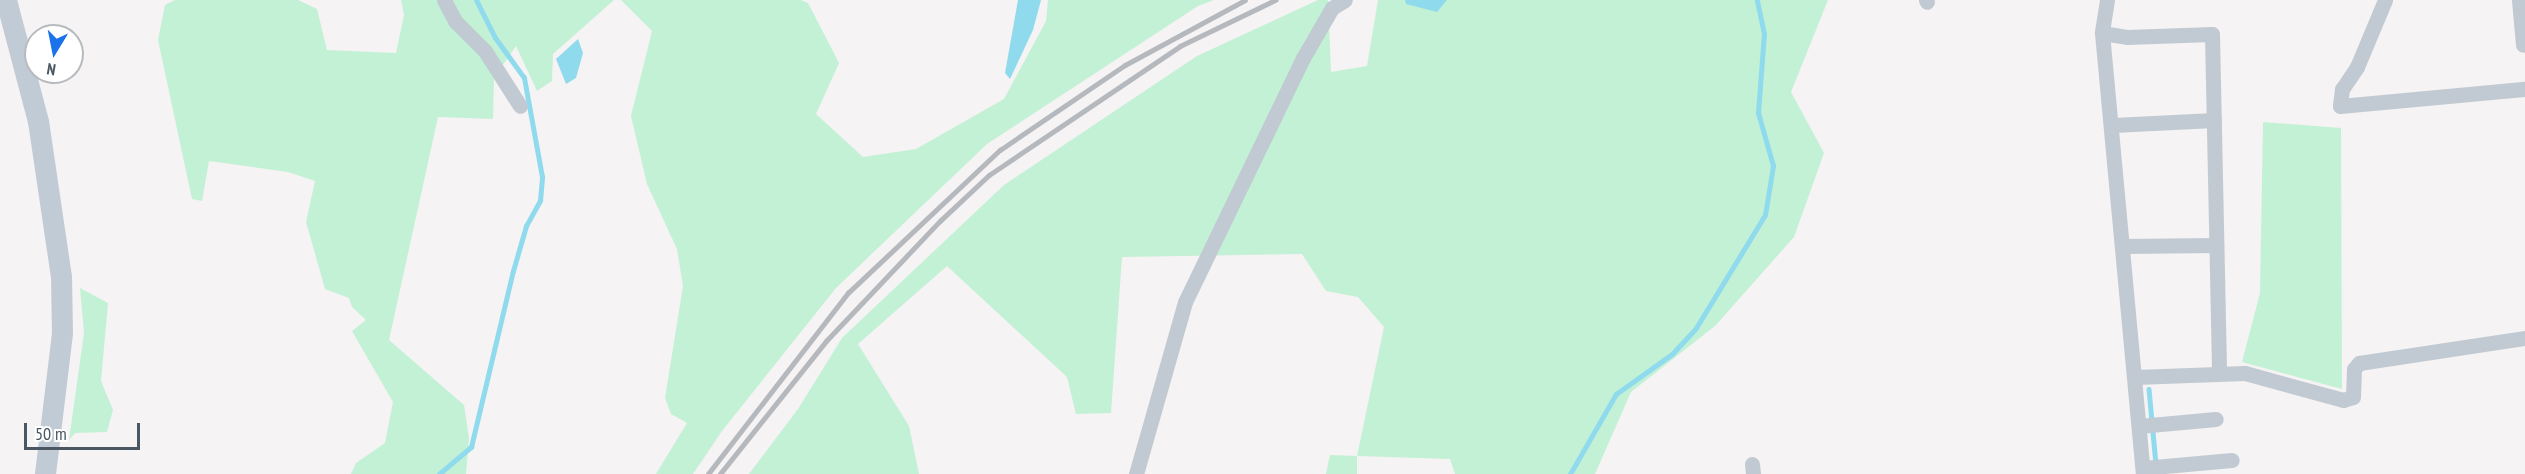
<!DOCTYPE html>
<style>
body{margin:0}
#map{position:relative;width:2525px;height:474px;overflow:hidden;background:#f5f3f3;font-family:"PT Sans Narrow",sans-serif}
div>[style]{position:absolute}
.green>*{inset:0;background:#c3f1d5}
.water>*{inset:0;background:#90daee}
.stream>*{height:4.5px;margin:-2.25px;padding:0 2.25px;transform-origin:2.25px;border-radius:2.25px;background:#90daee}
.street>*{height:15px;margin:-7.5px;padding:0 7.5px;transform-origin:7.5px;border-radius:7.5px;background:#c1cad2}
.secondary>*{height:21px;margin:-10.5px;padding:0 10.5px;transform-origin:10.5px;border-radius:10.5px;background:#c1cbd6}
.rail>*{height:4.5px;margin:-2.25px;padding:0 2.25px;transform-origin:2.25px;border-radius:2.25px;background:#b5b8bd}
span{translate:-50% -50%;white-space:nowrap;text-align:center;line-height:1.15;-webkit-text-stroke:4.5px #fff;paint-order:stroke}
.north{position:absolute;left:24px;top:24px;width:60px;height:60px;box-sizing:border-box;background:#fff;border:2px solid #b7bbc0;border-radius:50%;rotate:190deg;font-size:16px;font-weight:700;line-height:24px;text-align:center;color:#4a5661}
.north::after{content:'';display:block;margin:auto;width:21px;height:27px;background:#1a73e8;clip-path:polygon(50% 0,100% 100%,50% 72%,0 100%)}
.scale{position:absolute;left:24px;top:423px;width:116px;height:27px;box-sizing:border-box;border:3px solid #4a5661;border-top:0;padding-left:8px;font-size:18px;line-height:21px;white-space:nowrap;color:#4a5661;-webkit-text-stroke:4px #fff;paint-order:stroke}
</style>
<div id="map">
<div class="green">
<div style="clip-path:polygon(175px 0,298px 0,317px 9px,327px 50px,396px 53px,404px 15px,401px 0,614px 0,553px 54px,552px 81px,537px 91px,516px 46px,494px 78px,493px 119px,438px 117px,389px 340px,464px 405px,469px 438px,466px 474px,351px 474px,356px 463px,385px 443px,393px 402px,352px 331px,366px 320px,352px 307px,349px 298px,325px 289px,306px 222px,315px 181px,288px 172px,209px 161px,202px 201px,192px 199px,158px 40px,165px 5px)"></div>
<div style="clip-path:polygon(621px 0,801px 0,808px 3px,839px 63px,816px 114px,863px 157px,916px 149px,1004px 99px,1046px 21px,1048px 0,1214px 0,1198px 6px,987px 144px,836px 288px,722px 431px,693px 474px,656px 474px,687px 423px,671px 414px,665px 398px,683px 286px,677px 249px,647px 184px,631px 116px,652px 31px)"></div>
<div style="clip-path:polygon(1318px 0,1328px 0,1331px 72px,1367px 66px,1378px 0,1828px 0,1791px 92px,1824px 153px,1794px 237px,1715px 326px,1631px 392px,1595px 474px,1455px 474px,1450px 459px,1357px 456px,1357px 474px,1326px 474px,1330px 455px,1357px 456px,1384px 327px,1358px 297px,1326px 291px,1302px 254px,1122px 257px,1111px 413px,1076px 414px,1067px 377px,947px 266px,858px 344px,909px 426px,919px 474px,749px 474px,798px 409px,842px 338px,1004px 185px,1197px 56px)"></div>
<div style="clip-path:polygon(2263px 122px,2341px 128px,2342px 389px,2242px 362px,2260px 293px)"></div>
<div style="clip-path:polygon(80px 288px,108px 303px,101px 381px,113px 410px,107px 432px,75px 433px,69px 440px,84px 333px)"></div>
</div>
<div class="water">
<div style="clip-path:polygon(1018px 0,1041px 0,1033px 30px,1010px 79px,1005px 73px)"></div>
<div style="clip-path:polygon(1405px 0,1447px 0,1437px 12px,1406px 4px)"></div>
<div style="clip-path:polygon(578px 39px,583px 53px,576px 78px,566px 84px,556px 59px)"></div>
</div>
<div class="stream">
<div style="left:2149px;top:389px;width:76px;rotate:84.7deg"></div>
<div style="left:439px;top:474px;width:42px;rotate:-40.2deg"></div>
<div style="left:471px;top:447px;width:181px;rotate:-76.6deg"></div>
<div style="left:513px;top:271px;width:47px;rotate:-73.9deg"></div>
<div style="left:526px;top:226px;width:29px;rotate:-61deg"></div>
<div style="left:540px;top:201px;width:24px;rotate:-85deg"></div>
<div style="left:542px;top:177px;width:101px;rotate:-100.3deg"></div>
<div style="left:524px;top:78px;width:49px;rotate:-125.9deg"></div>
<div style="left:495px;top:38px;width:42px;rotate:-116.6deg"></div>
<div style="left:1570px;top:474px;width:92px;rotate:-60.1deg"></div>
<div style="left:1616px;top:394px;width:69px;rotate:-35.5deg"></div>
<div style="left:1672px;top:354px;width:35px;rotate:-47deg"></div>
<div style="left:1696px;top:328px;width:132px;rotate:-58.6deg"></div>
<div style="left:1765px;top:215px;width:50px;rotate:-80.7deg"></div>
<div style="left:1773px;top:166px;width:55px;rotate:-105.8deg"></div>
<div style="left:1758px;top:113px;width:79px;rotate:-85.7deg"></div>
<div style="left:1764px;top:34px;width:35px;rotate:-102deg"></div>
</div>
<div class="street">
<div style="left:444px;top:0;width:24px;rotate:62deg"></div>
<div style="left:455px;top:21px;width:42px;rotate:45deg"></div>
<div style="left:485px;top:51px;width:65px;rotate:57.5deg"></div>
<div style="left:1926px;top:0;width:2px;rotate:63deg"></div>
<div style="left:2107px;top:0;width:33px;rotate:99deg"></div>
<div style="left:2102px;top:33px;width:443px;rotate:84.7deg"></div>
<div style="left:2385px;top:0;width:73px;rotate:112.7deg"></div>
<div style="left:2357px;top:67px;width:27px;rotate:124deg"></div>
<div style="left:2342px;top:89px;width:17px;rotate:97deg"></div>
<div style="left:2340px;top:106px;width:186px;rotate:-5.3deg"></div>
<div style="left:2519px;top:0;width:45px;rotate:84.9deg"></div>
<div style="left:2102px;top:33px;width:25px;rotate:9deg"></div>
<div style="left:2127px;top:37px;width:85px;rotate:-2deg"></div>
<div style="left:2212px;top:34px;width:337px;rotate:88.8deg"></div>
<div style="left:2113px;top:125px;width:101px;rotate:-2.8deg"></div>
<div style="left:2124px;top:246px;width:92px;rotate:-0.6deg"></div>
<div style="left:2135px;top:377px;width:110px;rotate:-2.1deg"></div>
<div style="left:2245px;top:373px;width:102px;rotate:15.4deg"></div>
<div style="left:2343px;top:400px;width:10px;rotate:-17deg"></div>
<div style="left:2353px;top:397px;width:28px;rotate:-88deg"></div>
<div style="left:2354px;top:369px;width:8px;rotate:-50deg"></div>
<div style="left:2359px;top:363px;width:168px;rotate:-8.6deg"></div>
<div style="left:2139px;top:426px;width:77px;rotate:-5.2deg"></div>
<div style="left:1752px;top:464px;width:10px;rotate:84deg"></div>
<div style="left:2143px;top:468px;width:89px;rotate:-5.1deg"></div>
<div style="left:1136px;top:474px;width:179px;rotate:-74.1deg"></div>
<div style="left:1185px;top:302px;width:271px;rotate:-64.2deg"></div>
<div style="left:1303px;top:58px;width:58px;rotate:-59.9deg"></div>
<div style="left:1332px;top:8px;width:15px;rotate:-32deg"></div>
</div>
<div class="secondary">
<div style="left:6px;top:0;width:125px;rotate:75.2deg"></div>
<div style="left:38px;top:121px;width:157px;rotate:81.6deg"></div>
<div style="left:61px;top:276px;width:57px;rotate:89deg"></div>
<div style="left:62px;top:333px;width:142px;rotate:96.9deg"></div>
</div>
<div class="rail">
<div style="left:708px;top:474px;width:229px;rotate:-52.3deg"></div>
<div style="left:848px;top:293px;width:209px;rotate:-43.3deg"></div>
<div style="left:1000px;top:150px;width:151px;rotate:-34.2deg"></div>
<div style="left:1125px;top:65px;width:136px;rotate:-28.4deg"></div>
<div style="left:720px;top:474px;width:170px;rotate:-51.4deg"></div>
<div style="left:826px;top:341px;width:166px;rotate:-46.5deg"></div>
<div style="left:940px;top:221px;width:67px;rotate:-43.2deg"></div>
<div style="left:989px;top:175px;width:230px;rotate:-34deg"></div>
<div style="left:1180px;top:46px;width:106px;rotate:-25.8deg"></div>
</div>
<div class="north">N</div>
<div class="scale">50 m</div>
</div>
